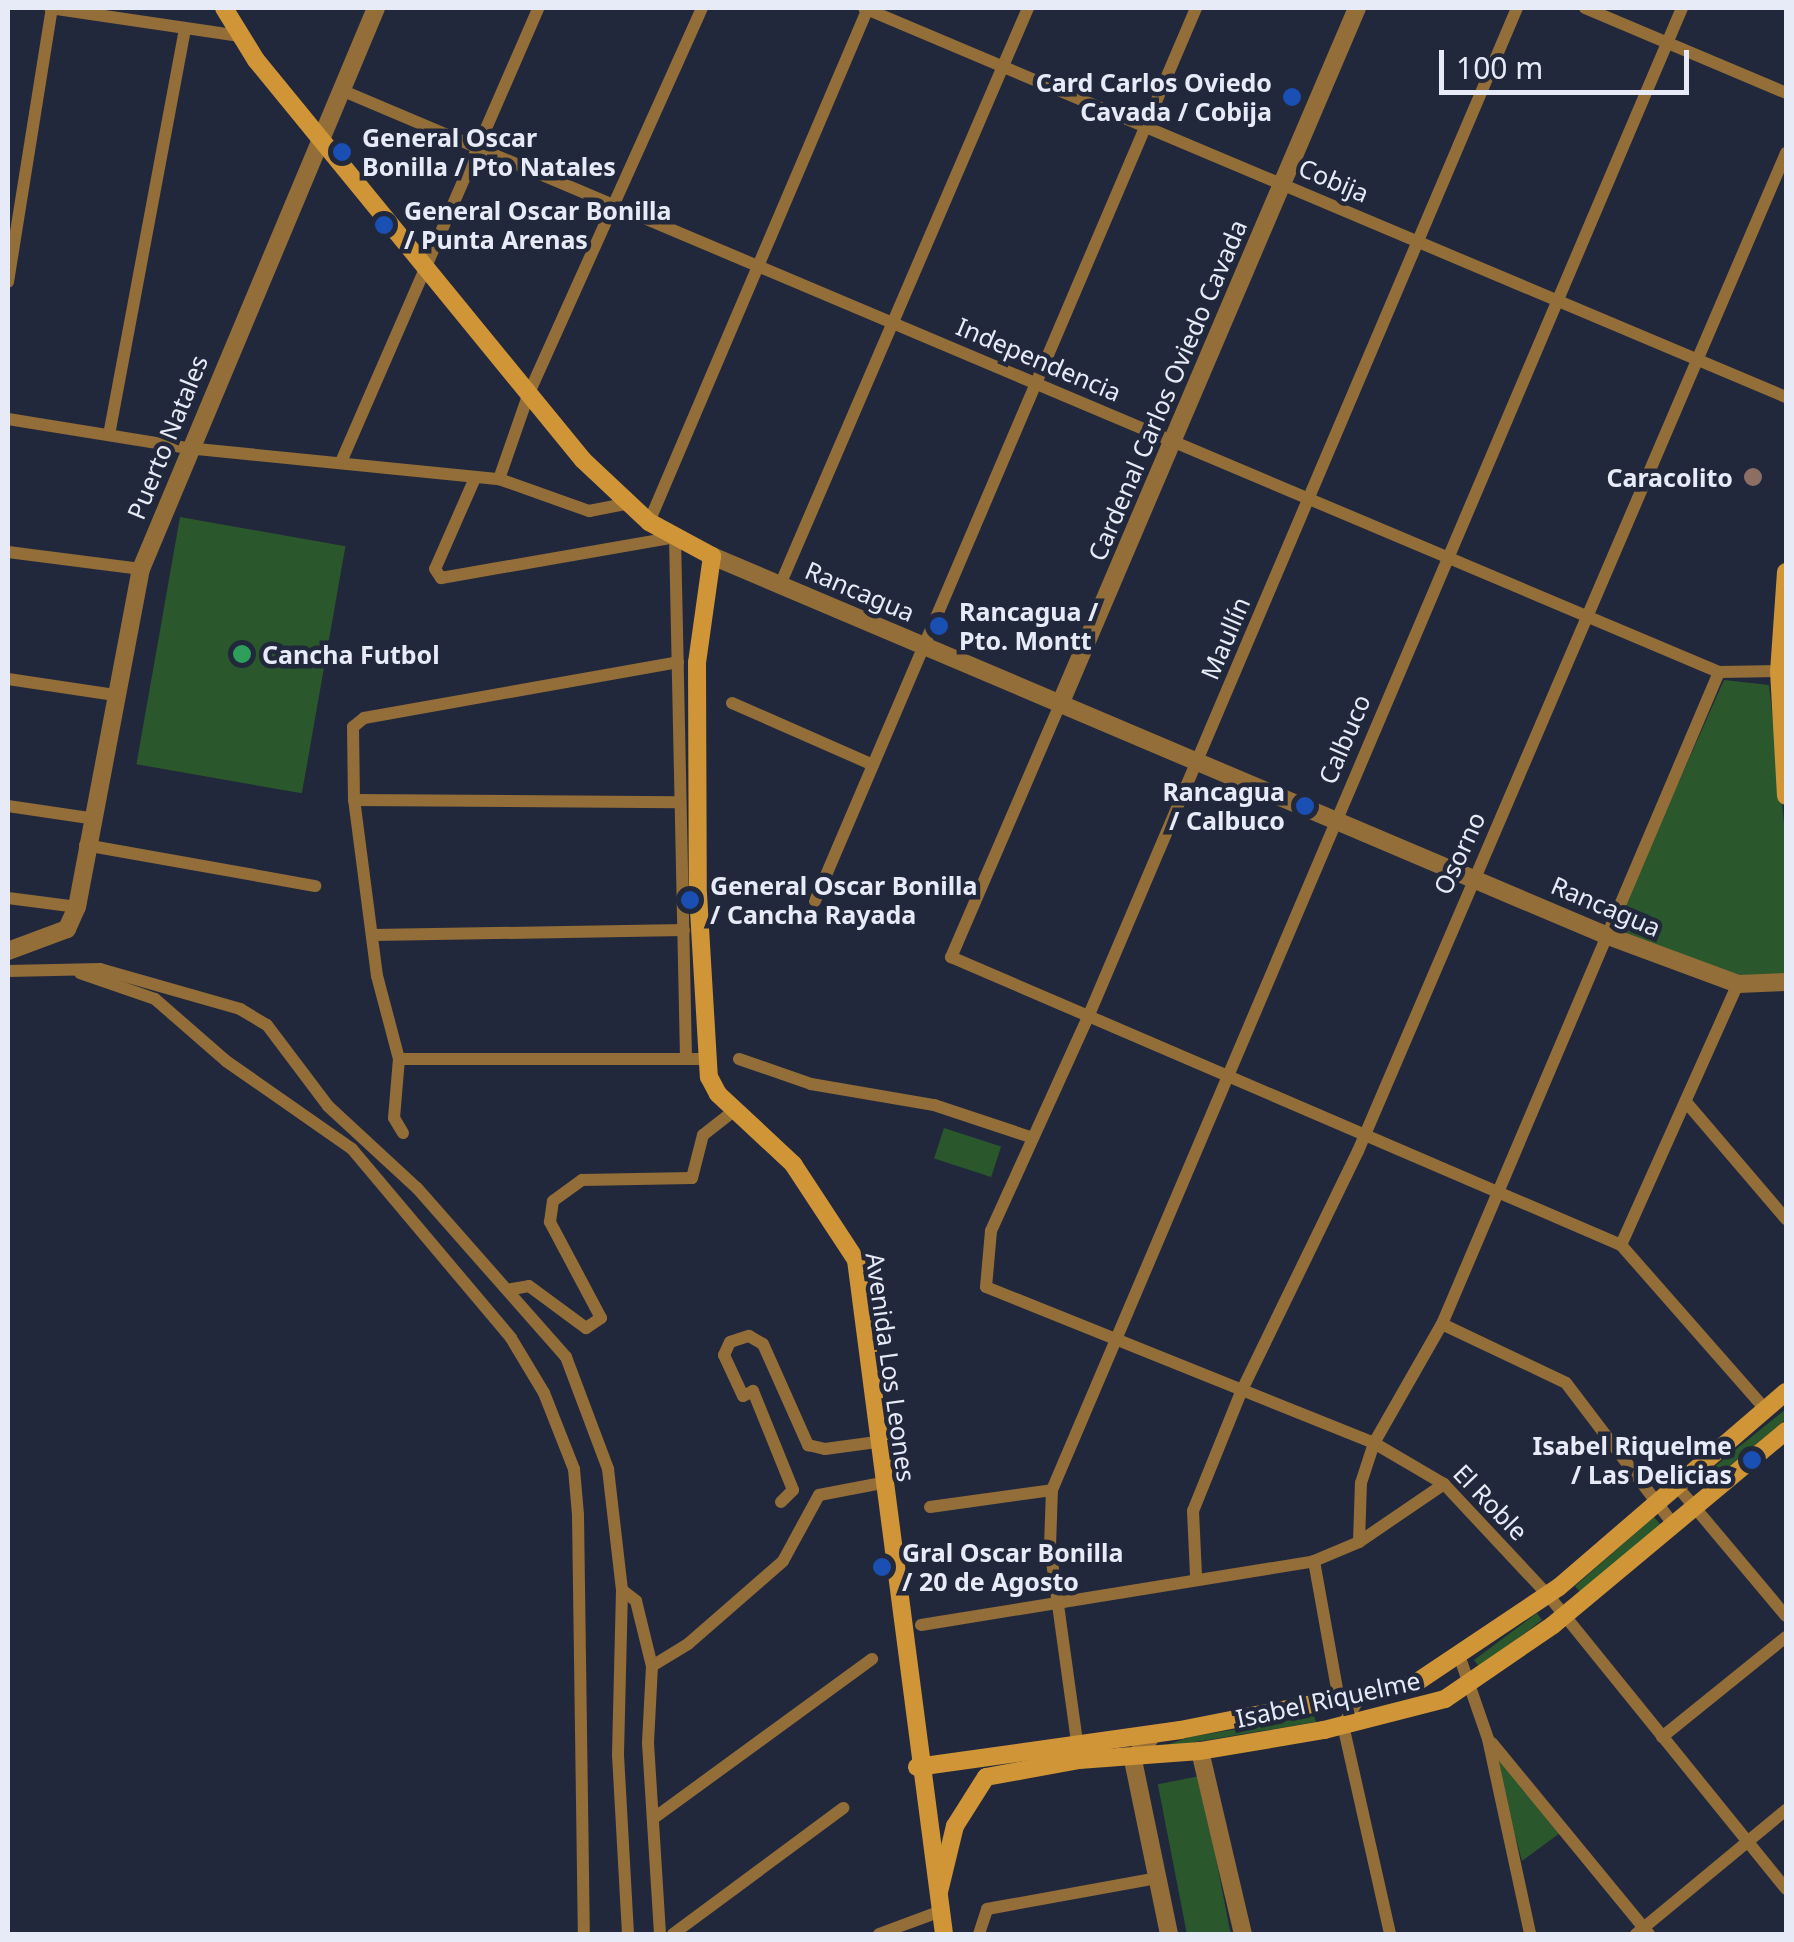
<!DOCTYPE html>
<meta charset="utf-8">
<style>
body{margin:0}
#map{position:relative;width:1794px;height:1942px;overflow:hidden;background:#22283b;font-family:"Noto Sans",sans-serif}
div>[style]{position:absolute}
.green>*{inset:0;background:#2a572b;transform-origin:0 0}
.minor>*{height:12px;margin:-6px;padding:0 6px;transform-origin:6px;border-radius:6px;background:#936e38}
.tertiary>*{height:18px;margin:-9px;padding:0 9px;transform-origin:9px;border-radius:9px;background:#936e38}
.secondary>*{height:18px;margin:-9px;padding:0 9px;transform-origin:9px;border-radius:9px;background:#cf9536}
.dots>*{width:28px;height:28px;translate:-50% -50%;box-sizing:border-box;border:5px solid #22283b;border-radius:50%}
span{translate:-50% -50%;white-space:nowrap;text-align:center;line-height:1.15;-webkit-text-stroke:9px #22283b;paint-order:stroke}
.poi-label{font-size:25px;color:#e7ebf8;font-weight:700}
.right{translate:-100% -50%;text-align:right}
.left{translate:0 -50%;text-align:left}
.street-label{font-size:25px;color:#e7ebf8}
.frame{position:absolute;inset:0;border:10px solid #e7ebf8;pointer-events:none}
.scale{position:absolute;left:1439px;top:50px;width:250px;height:45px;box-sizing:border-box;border:5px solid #e7ebf8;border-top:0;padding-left:12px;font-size:30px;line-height:35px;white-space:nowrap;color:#e7ebf8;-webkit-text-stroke:8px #22283b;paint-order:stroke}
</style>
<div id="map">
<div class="green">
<div style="left:180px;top:517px;width:168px;height:251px;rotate:10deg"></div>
<div style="clip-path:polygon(1724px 680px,1769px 685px,1786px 841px,1786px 975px,1739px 977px,1613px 930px)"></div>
<div style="left:944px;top:1128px;width:60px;height:32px;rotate:18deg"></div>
<div style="clip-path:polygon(1786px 1409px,1786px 1419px,1704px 1487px,1698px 1480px)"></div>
<div style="clip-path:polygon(1654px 1517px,1661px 1525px,1580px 1592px,1575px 1586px)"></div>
<div style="clip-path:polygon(1537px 1613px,1542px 1620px,1480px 1668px,1474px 1660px)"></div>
<div style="clip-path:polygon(1314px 1716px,1316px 1722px,1154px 1749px,1190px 1737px)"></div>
<div style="clip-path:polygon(1491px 1746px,1560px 1833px,1522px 1861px)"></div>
<div style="left:1200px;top:1776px;width:161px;height:43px;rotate:79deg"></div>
</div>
<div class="minor">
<div style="left:50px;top:8px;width:192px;rotate:8.4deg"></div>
<div style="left:864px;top:8px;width:1001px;rotate:22.88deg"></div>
<div style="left:1517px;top:8px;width:1096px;rotate:113.03deg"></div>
<div style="left:1088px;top:1017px;width:235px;rotate:114.4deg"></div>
<div style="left:991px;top:1231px;width:56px;rotate:95.1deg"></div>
<div style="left:986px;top:1287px;width:418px;rotate:21.9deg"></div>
<div style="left:1374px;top:1443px;width:81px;rotate:30.4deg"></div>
<div style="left:1444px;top:1484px;width:152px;rotate:46.9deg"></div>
<div style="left:1548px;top:1595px;width:378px;rotate:51deg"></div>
<div style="left:1585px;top:8px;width:218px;rotate:22.9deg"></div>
<div style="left:341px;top:90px;width:1496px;rotate:22.9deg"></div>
<div style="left:1719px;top:672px;width:60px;rotate:-1deg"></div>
<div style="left:8px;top:282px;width:278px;rotate:-80.9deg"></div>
<div style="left:8px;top:419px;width:181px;rotate:9.2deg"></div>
<div style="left:187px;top:448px;width:314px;rotate:5.7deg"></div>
<div style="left:499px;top:479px;width:96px;rotate:19.6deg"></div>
<div style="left:589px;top:511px;width:38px;rotate:-11deg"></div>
<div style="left:109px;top:435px;width:412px;rotate:-79.4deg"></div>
<div style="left:341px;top:462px;width:495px;rotate:-66.5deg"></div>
<div style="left:475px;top:478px;width:99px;rotate:113.7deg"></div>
<div style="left:435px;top:569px;width:11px;rotate:56deg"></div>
<div style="left:441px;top:578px;width:238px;rotate:-9.9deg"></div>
<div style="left:675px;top:537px;width:521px;rotate:88.79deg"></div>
<div style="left:499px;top:479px;width:91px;rotate:-70.8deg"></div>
<div style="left:529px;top:393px;width:422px;rotate:-65.8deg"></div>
<div style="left:649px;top:522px;width:559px;rotate:-66.92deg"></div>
<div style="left:8px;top:552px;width:134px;rotate:7.3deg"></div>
<div style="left:780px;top:585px;width:628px;rotate:-66.74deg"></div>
<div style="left:8px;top:679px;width:108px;rotate:8.5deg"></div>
<div style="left:1061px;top:702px;width:278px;rotate:113.3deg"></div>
<div style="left:951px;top:957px;width:729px;rotate:23.26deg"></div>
<div style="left:1621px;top:1245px;width:218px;rotate:48.7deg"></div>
<div style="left:732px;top:703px;width:154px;rotate:23.7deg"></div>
<div style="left:354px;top:800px;width:324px;rotate:0.4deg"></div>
<div style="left:8px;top:806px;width:82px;rotate:8.4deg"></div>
<div style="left:85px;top:845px;width:234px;rotate:10.1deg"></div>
<div style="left:8px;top:898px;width:70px;rotate:7.4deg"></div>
<div style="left:815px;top:901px;width:971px;rotate:-66.89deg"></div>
<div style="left:373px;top:935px;width:311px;rotate:-0.9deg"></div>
<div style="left:8px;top:971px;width:92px;rotate:-1.2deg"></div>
<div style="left:100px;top:969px;width:146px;rotate:15.9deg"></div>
<div style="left:240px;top:1009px;width:31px;rotate:31deg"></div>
<div style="left:267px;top:1025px;width:101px;rotate:53deg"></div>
<div style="left:328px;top:1106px;width:121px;rotate:42.7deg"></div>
<div style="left:417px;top:1188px;width:225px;rotate:48.6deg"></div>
<div style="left:566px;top:1357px;width:120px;rotate:69.4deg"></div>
<div style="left:608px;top:1469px;width:122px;rotate:83.4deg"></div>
<div style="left:622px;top:1590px;width:165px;rotate:91.4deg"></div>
<div style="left:618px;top:1755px;width:179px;rotate:86.8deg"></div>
<div style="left:80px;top:973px;width:79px;rotate:19.1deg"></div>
<div style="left:155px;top:999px;width:94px;rotate:41.1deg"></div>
<div style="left:226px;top:1061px;width:154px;rotate:34.9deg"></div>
<div style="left:352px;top:1149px;width:247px;rotate:49.9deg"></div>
<div style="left:511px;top:1338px;width:64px;rotate:59deg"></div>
<div style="left:544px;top:1393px;width:82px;rotate:68.5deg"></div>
<div style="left:574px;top:1469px;width:46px;rotate:85deg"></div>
<div style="left:578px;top:1515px;width:419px;rotate:89.2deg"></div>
<div style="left:399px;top:1059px;width:308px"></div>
<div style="left:739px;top:1059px;width:76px;rotate:19.1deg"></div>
<div style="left:811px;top:1084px;width:125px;rotate:9.7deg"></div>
<div style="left:934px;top:1105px;width:104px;rotate:18.4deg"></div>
<div style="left:1686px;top:1102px;width:154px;rotate:49.5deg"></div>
<div style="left:403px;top:1133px;width:17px;rotate:-121deg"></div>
<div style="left:394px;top:1118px;width:59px;rotate:-85.2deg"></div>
<div style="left:399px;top:1059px;width:86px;rotate:-104.8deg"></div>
<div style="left:377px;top:976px;width:177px;rotate:-97.4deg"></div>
<div style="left:354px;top:800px;width:73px;rotate:-90.8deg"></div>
<div style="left:353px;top:727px;width:14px;rotate:-39deg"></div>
<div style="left:364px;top:718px;width:319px;rotate:-10.1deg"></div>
<div style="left:1621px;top:1245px;width:286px;rotate:-65.9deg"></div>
<div style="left:512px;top:1289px;width:17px;rotate:-10deg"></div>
<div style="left:529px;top:1286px;width:71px;rotate:36.4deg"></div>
<div style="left:586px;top:1328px;width:18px;rotate:-34deg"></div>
<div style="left:601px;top:1318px;width:109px;rotate:-118deg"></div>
<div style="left:550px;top:1222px;width:21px;rotate:-82deg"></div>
<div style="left:553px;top:1201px;width:36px;rotate:-36deg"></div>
<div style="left:582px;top:1180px;width:110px;rotate:-1deg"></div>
<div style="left:692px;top:1178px;width:44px;rotate:-75.7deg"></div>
<div style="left:703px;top:1135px;width:41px;rotate:-38deg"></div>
<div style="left:1442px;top:1324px;width:137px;rotate:25.4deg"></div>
<div style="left:1566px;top:1383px;width:177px;rotate:52.8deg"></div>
<div style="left:1676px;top:1485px;width:171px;rotate:50deg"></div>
<div style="left:781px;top:1502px;width:17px;rotate:-45deg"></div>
<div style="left:793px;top:1490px;width:107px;rotate:-112deg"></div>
<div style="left:753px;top:1391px;width:11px;rotate:153deg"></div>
<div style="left:743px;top:1396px;width:45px;rotate:-114.9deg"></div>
<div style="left:724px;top:1355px;width:14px;rotate:-65deg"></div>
<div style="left:730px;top:1342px;width:20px;rotate:-18deg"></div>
<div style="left:749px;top:1336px;width:16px;rotate:30deg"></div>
<div style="left:763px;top:1344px;width:111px;rotate:66deg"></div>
<div style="left:808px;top:1445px;width:17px;rotate:13deg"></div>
<div style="left:825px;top:1449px;width:52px;rotate:-7.7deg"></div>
<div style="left:930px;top:1507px;width:123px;rotate:-7.9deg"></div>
<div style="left:1359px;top:1542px;width:103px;rotate:-34.3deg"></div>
<div style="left:1314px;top:1561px;width:141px;rotate:79.8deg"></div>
<div style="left:1196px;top:1575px;width:64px;rotate:-92.7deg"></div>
<div style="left:1193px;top:1511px;width:131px;rotate:-68deg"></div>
<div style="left:1242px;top:1390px;width:266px;rotate:-64.1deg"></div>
<div style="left:1358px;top:1151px;width:1086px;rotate:-66.79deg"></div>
<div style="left:622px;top:1590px;width:18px;rotate:38deg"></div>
<div style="left:636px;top:1601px;width:67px;rotate:76.2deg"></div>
<div style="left:652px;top:1666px;width:77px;rotate:93deg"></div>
<div style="left:648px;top:1743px;width:191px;rotate:86.4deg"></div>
<div style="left:921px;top:1625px;width:398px;rotate:-9.2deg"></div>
<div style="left:1314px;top:1561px;width:49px;rotate:-22.9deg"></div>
<div style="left:1359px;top:1542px;width:59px;rotate:-88.1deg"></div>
<div style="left:1361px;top:1483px;width:42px;rotate:-72deg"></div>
<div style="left:1374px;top:1443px;width:137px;rotate:-60.3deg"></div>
<div style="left:1442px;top:1324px;width:708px;rotate:-66.98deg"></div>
<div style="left:1460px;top:1658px;width:86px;rotate:70.9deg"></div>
<div style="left:1488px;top:1739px;width:199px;rotate:77.8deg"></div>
<div style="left:652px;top:1666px;width:42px;rotate:-31.4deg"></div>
<div style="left:688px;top:1644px;width:126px;rotate:-41.1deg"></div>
<div style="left:783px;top:1561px;width:75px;rotate:-61.4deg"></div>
<div style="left:819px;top:1495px;width:64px;rotate:-10.8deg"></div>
<div style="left:1359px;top:1699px;width:31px;rotate:122deg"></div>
<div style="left:1343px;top:1725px;width:214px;rotate:77.3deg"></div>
<div style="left:1662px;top:1737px;width:159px;rotate:-38.9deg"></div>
<div style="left:1492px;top:1743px;width:247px;rotate:50.6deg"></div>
<div style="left:1078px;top:1749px;width:205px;rotate:-97.9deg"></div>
<div style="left:1050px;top:1546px;width:56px;rotate:-88deg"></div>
<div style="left:1052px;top:1490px;width:1610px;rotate:-66.97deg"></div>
<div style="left:654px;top:1818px;width:270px;rotate:-36.1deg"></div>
<div style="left:673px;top:1934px;width:212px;rotate:-36.5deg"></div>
<div style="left:879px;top:1934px;width:63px;rotate:-20.4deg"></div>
<div style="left:979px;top:1934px;width:26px;rotate:-72deg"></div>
<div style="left:987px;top:1909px;width:174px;rotate:-10.3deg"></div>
<div style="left:1636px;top:1934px;width:195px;rotate:-39.6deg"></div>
</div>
<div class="tertiary">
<div style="left:712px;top:556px;width:968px;rotate:22.99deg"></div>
<div style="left:1603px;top:934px;width:144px;rotate:20.3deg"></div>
<div style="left:1738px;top:984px;width:48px;rotate:-2.4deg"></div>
<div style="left:1061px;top:702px;width:754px;rotate:-66.9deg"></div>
<div style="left:8px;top:951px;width:63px;rotate:-20.4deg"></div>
<div style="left:67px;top:929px;width:24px;rotate:-66deg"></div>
<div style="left:77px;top:907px;width:344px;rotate:-79.3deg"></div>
<div style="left:141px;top:569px;width:608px;rotate:-67.27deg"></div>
<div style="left:1153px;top:1734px;width:33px;rotate:128deg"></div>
<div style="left:1133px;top:1760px;width:178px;rotate:78.3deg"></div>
<div style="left:1200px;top:1751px;width:188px;rotate:76.8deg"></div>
</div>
<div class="secondary">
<div style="left:224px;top:8px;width:61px;rotate:58.4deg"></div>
<div style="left:256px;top:60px;width:517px;rotate:50.73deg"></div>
<div style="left:583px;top:460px;width:91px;rotate:43.2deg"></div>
<div style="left:649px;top:522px;width:72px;rotate:28.4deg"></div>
<div style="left:712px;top:556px;width:108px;rotate:98deg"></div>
<div style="left:697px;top:663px;width:231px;rotate:89.8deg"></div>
<div style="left:698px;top:894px;width:183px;rotate:86.6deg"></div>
<div style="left:709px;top:1077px;width:19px;rotate:62deg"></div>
<div style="left:718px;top:1094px;width:103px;rotate:43deg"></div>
<div style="left:793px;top:1164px;width:115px;rotate:56.7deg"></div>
<div style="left:856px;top:1260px;width:680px;rotate:82.56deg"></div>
<div style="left:1786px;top:572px;width:99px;rotate:94deg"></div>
<div style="left:1779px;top:671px;width:125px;rotate:86.8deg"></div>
<div style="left:917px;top:1767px;width:266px;rotate:-8deg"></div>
<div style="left:1180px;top:1730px;width:238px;rotate:-11.1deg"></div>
<div style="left:1414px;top:1684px;width:174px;rotate:-33.8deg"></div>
<div style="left:1559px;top:1587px;width:299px;rotate:-40.7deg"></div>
<div style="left:939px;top:1892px;width:68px;rotate:-76.4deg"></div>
<div style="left:955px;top:1826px;width:58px;rotate:-57.7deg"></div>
<div style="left:986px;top:1777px;width:95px;rotate:-10.4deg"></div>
<div style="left:1079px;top:1760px;width:121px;rotate:-4.3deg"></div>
<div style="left:1200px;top:1751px;width:126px;rotate:-9.6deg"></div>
<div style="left:1324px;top:1730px;width:125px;rotate:-14.4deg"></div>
<div style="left:1445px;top:1699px;width:131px;rotate:-34.4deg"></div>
<div style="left:1553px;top:1625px;width:303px;rotate:-39.8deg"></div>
</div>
<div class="dots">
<div style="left:1292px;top:97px;background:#1a4fb4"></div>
<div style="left:342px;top:152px;background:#1a4fb4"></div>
<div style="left:384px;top:225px;background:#1a4fb4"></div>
<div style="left:1753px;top:477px;background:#8d6e63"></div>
<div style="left:939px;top:626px;background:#1a4fb4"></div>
<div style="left:242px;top:654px;background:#2e9e5b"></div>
<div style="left:1305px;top:806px;background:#1a4fb4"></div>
<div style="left:690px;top:900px;background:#1a4fb4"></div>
<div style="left:1752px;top:1460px;background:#1a4fb4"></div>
<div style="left:882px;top:1567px;background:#1a4fb4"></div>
</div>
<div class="poi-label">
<span class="right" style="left:1272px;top:97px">Card Carlos Oviedo<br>Cavada / Cobija</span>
<span class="left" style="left:362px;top:152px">General Oscar<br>Bonilla / Pto Natales</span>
<span class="left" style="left:404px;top:225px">General Oscar Bonilla<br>/ Punta Arenas</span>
<span class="right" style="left:1733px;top:477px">Caracolito</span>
<span class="left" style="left:959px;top:626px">Rancagua /<br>Pto. Montt</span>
<span class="left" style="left:262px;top:654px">Cancha Futbol</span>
<span class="right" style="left:1285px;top:806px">Rancagua<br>/ Calbuco</span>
<span class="left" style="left:710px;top:900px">General Oscar Bonilla<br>/ Cancha Rayada</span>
<span class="right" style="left:1732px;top:1460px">Isabel Riquelme<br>/ Las Delicias</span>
<span class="left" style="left:902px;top:1567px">Gral Oscar Bonilla<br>/ 20 de Agosto</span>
</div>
<div class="street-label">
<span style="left:1334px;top:180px;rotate:23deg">Cobija</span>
<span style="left:1039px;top:359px;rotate:23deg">Independencia</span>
<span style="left:1167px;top:390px;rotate:-67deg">Cardenal Carlos Oviedo Cavada</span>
<span style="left:167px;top:437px;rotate:-68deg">Puerto Natales</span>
<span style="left:860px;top:591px;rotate:23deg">Rancagua</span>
<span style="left:1225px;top:638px;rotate:-67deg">Maullín</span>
<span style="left:1344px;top:739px;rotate:-67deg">Calbuco</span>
<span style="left:1459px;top:853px;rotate:-65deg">Osorno</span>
<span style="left:1606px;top:906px;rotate:23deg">Rancagua</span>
<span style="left:891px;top:1367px;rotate:82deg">Avenida Los Leones</span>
<span style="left:1491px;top:1502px;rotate:46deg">El Roble</span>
<span style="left:1328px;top:1699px;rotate:-12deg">Isabel Riquelme</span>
</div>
<div class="frame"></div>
<div class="scale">100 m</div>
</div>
